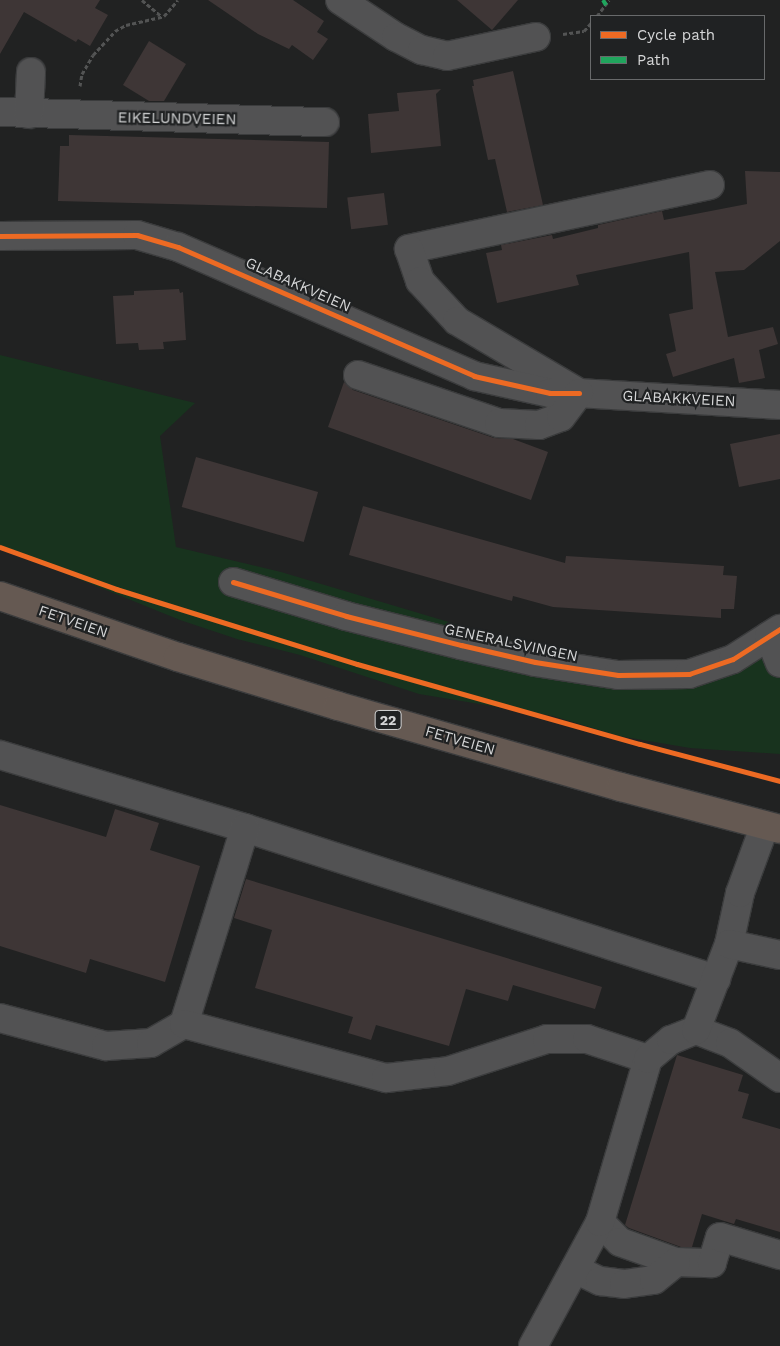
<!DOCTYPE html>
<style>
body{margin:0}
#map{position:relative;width:780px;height:1346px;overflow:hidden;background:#212222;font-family:"Work Sans",sans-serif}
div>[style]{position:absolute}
.green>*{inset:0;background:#18331e}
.building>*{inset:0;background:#3e3636;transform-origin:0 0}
.path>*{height:3px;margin-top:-1.5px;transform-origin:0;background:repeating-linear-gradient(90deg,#535454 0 4px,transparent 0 6.5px)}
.roads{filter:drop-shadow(1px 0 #3b3c3d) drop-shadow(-1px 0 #3b3c3d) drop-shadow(0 1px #3b3c3d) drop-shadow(0 -1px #3b3c3d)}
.minor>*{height:28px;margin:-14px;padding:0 14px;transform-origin:14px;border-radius:14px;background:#525253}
.highway>*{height:28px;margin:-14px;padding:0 14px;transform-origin:14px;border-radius:14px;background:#655952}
.quiet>*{height:4px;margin-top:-2px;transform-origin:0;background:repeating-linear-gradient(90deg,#20a55d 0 8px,transparent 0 12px)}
.cycleway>*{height:5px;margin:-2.5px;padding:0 2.5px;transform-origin:2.5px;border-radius:2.5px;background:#ed6a23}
span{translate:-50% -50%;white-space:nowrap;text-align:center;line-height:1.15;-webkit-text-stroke:4.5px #202223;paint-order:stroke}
.shield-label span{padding:1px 4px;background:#202223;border:1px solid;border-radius:4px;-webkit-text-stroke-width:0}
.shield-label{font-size:14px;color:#d5d6d7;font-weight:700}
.street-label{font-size:15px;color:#d5d6d7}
.legend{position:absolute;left:590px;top:15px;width:175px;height:65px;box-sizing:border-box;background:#202223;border:1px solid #686a6b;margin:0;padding:6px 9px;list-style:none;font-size:15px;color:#d5d6d7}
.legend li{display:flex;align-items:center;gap:10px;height:25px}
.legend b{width:25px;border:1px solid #686a6b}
</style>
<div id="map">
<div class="green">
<div style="clip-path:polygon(0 355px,195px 403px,160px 436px,176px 547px,281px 572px,583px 662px,759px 658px,780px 638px,780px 754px,690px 748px,619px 736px,553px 716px,419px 694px,300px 655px,237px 639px,180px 620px,0 547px)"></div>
</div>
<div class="building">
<div style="clip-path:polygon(0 0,100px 0,95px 8px,108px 15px,90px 46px,78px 39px,76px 42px,24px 12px,0 54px)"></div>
<div style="clip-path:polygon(208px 0,293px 0,324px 21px,317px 32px,328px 39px,313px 60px,292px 45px,289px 49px,258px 34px)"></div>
<div style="clip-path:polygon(457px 0,518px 0,492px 30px)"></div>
<div style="clip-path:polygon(149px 41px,186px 64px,164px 101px,149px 101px,123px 85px)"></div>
<div style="clip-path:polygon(513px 71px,543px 205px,507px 212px,495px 159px,488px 160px,472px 86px,474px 86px,473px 80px)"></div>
<div style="clip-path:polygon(441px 89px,436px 94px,441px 146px,371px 153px,368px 114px,399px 111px,397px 93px)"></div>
<div style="clip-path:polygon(69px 135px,329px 142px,327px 208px,58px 201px,60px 146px,69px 146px)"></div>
<div style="clip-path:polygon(745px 171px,780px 172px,780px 241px,744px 270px,715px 272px,728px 337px,773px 327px,778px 344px,759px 350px,765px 378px,739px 383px,734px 358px,673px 377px,666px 354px,676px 351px,669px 314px,693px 309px,689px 252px,576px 275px,579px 285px,497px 303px,486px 253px,502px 250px,501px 245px,552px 235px,553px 239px,598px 228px,598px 225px,662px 211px,664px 220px,747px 204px)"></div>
<div style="left:384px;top:193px;width:32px;height:37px;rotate:83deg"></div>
<div style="clip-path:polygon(179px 289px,180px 293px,183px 292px,186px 340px,163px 342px,164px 349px,139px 350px,138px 343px,116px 344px,113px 296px,134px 295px,134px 291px)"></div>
<div style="clip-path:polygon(344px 382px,353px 390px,494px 438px,513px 439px,548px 452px,531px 500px,328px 427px)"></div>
<div style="clip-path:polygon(780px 434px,780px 479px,739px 487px,730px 444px)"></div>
<div style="left:196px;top:457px;width:127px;height:52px;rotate:16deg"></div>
<div style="clip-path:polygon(363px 506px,565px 563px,566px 556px,724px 566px,723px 575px,737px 576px,734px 609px,721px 609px,721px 618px,553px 607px,513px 596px,512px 601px,349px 555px)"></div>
<div style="clip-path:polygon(0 805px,106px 837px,115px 809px,159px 823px,150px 850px,200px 866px,165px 982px,90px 959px,86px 973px,0 946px)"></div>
<div style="clip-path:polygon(246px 879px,602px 987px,595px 1009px,513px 985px,508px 1001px,466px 989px,449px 1046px,376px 1025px,371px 1040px,348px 1033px,353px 1017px,255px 988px,272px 930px,234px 918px)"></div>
<div style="clip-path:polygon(677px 1055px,743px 1075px,738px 1091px,749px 1094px,742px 1118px,780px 1129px,780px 1232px,736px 1219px,734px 1224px,702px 1214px,692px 1247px,681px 1247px,629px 1228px,625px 1225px)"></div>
</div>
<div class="path">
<div style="left:142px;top:0;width:26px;rotate:40deg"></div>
<div style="left:597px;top:16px;width:20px;rotate:-53deg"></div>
<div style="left:563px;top:34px;width:21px;rotate:-8deg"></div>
<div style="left:584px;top:31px;width:11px;rotate:-49deg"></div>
<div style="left:80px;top:86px;width:12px;rotate:-81deg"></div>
<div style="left:82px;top:74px;width:22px;rotate:-60deg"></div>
<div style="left:93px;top:55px;width:33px;rotate:-47deg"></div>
<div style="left:115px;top:31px;width:13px;rotate:-29deg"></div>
<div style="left:126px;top:25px;width:39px;rotate:-13deg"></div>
<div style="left:164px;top:16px;width:21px;rotate:-49deg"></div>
</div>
<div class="roads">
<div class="minor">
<div style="left:340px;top:0;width:67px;rotate:33.5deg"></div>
<div style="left:396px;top:37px;width:29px;rotate:27deg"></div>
<div style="left:422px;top:50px;width:26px;rotate:13deg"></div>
<div style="left:447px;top:56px;width:91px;rotate:-12.1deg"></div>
<div style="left:0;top:112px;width:325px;rotate:1.8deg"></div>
<div style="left:29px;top:114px;width:42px;rotate:-87.3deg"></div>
<div style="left:710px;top:185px;width:308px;rotate:168deg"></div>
<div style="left:409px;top:249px;width:34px;rotate:71deg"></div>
<div style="left:420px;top:281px;width:54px;rotate:47.2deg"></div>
<div style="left:457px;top:321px;width:142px;rotate:30.5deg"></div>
<div style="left:579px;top:393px;width:201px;rotate:3.4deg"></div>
<div style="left:0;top:236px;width:137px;rotate:-0.4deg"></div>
<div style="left:137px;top:235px;width:43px;rotate:16.3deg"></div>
<div style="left:178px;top:247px;width:323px;rotate:23.5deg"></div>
<div style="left:474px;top:376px;width:78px;rotate:12.6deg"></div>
<div style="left:550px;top:393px;width:20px"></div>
<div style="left:358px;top:375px;width:149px;rotate:18.8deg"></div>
<div style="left:499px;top:423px;width:40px;rotate:2.9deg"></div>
<div style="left:539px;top:425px;width:23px;rotate:-20deg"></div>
<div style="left:561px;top:417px;width:30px;rotate:-53deg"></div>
<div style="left:233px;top:582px;width:118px;rotate:16.7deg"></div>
<div style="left:346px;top:616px;width:119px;rotate:14.2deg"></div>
<div style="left:461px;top:645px;width:76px;rotate:12.9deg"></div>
<div style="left:535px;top:662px;width:84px;rotate:8.9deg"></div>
<div style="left:618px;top:675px;width:71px;rotate:-0.8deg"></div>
<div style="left:689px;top:674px;width:46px;rotate:-18.8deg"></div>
<div style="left:733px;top:659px;width:56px;rotate:-32.6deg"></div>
<div style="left:769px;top:636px;width:29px;rotate:68deg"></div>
<div style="left:0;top:755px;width:256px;rotate:16.6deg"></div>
<div style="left:245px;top:828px;width:495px;rotate:17.8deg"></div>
<div style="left:729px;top:944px;width:52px;rotate:-77.8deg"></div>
<div style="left:740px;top:893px;width:72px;rotate:-69.8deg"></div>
<div style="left:0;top:1018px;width:110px;rotate:14.8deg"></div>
<div style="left:106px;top:1046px;width:45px;rotate:-3.8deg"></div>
<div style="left:151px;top:1043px;width:38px;rotate:-30deg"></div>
<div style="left:184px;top:1024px;width:205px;rotate:-72.7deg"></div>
<div style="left:184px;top:1024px;width:209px;rotate:15deg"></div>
<div style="left:386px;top:1078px;width:62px;rotate:-6.4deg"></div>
<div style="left:448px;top:1071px;width:104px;rotate:-17.9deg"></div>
<div style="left:547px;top:1039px;width:40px"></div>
<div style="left:587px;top:1039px;width:64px;rotate:18.2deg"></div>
<div style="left:696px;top:1030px;width:36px;rotate:21deg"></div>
<div style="left:730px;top:1043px;width:61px;rotate:35deg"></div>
<div style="left:600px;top:1222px;width:28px;rotate:45deg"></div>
<div style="left:620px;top:1242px;width:59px;rotate:19.7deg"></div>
<div style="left:676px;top:1262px;width:36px;rotate:2deg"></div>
<div style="left:712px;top:1263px;width:27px;rotate:-73deg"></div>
<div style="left:720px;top:1237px;width:63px;rotate:16.7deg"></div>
<div style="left:575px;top:1269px;width:28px;rotate:26deg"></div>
<div style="left:600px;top:1281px;width:24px;rotate:7deg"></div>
<div style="left:624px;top:1284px;width:30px;rotate:-8deg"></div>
<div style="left:654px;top:1280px;width:28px;rotate:-39deg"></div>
<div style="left:533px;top:1346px;width:141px;rotate:-61.6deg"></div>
<div style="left:600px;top:1222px;width:170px;rotate:-73.6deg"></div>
<div style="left:648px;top:1059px;width:30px;rotate:-40deg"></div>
<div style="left:671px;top:1040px;width:27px;rotate:-22deg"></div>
<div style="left:696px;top:1030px;width:92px;rotate:-69deg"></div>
<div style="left:729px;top:944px;width:52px;rotate:12.2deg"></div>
</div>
<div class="highway">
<div style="left:0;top:596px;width:188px;rotate:18.9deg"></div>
<div style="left:178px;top:657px;width:167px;rotate:17deg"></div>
<div style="left:338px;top:706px;width:294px;rotate:16deg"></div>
<div style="left:621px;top:787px;width:164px;rotate:14.8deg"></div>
</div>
</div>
<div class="quiet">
<div style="left:603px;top:0;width:6px;rotate:59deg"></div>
</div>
<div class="cycleway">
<div style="left:0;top:236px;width:137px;rotate:-0.4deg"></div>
<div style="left:137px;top:235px;width:43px;rotate:16.3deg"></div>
<div style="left:178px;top:247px;width:323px;rotate:23.5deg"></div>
<div style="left:474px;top:376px;width:78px;rotate:12.6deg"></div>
<div style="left:550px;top:393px;width:29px"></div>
<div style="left:0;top:547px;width:123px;rotate:19.9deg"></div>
<div style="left:116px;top:589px;width:252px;rotate:17.3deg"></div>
<div style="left:357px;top:664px;width:294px;rotate:15.8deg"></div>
<div style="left:640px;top:744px;width:145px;rotate:14.8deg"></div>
<div style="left:233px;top:582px;width:118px;rotate:16.7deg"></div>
<div style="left:346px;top:616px;width:119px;rotate:14.2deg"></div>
<div style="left:461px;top:645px;width:76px;rotate:12.9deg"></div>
<div style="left:535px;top:662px;width:84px;rotate:8.9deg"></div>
<div style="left:618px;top:675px;width:71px;rotate:-0.8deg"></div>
<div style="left:689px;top:674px;width:46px;rotate:-18.8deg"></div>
<div style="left:733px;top:659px;width:56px;rotate:-32.6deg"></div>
</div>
<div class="shield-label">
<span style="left:388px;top:720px">22</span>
</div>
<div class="street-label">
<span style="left:177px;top:119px;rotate:1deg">EIKELUNDVEIEN</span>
<span style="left:298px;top:285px;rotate:24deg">GLABAKKVEIEN</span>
<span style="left:679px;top:399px;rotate:3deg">GLABAKKVEIEN</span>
<span style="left:73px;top:622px;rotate:19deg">FETVEIEN</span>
<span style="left:511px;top:643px;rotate:12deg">GENERALSVINGEN</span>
<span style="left:460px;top:741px;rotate:16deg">FETVEIEN</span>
</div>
<ul class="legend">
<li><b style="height:6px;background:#ed6a23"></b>Cycle path</li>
<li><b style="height:6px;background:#20a55d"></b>Path</li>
</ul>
</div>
